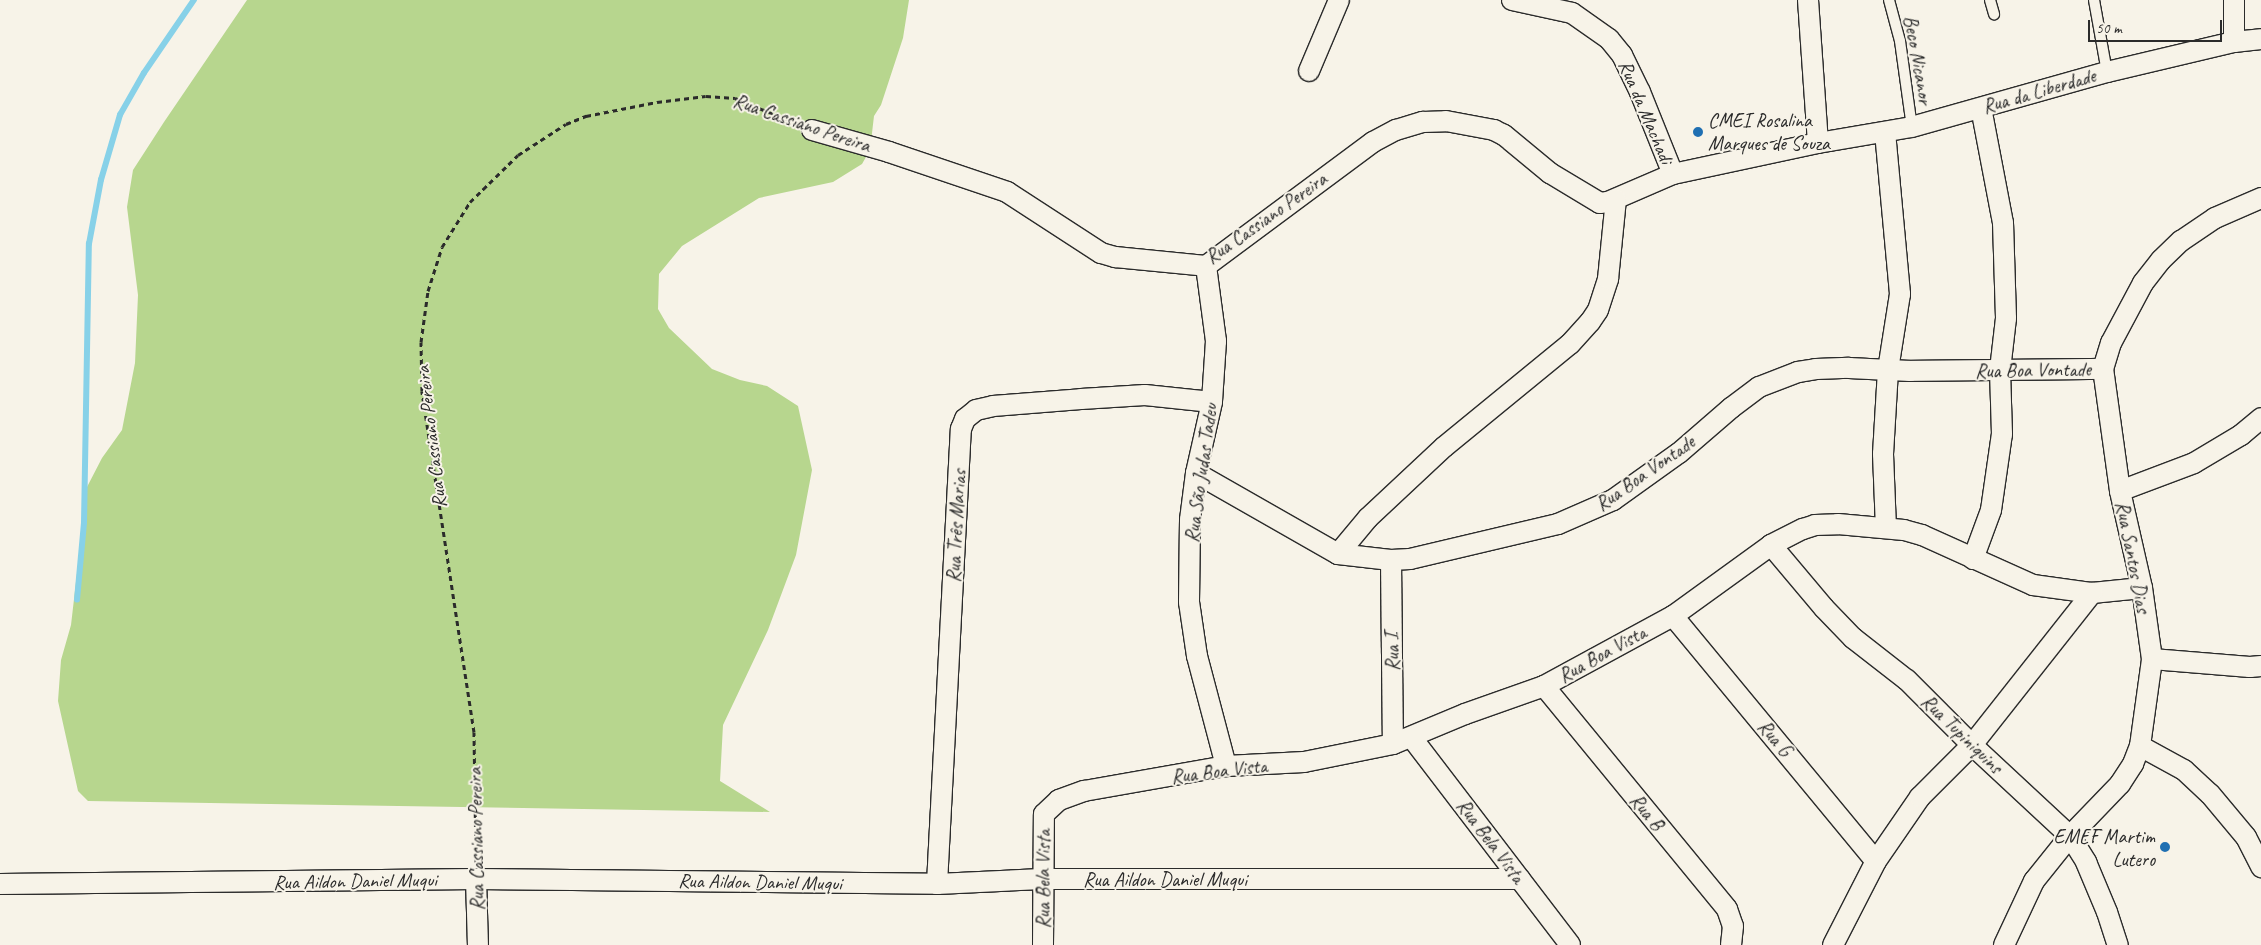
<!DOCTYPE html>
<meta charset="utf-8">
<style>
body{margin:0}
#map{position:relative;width:2261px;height:945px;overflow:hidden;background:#f7f3e8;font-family:Caveat,sans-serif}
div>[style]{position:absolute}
.green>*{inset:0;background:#b7d68e}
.stream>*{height:5.5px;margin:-2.75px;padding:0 2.75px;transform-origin:2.75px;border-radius:2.75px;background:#87d1e8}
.path>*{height:3px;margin-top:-1.5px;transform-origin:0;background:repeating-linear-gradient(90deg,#2b2b2b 0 5px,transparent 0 9px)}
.roads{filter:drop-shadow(1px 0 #2b2b2b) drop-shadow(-1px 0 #2b2b2b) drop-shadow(0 1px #2b2b2b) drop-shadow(0 -1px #2b2b2b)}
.lane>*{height:10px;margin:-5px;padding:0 5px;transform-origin:5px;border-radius:5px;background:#f7f3e8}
.street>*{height:20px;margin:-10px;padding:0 10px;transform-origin:10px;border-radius:10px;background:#f7f3e8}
.dots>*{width:14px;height:14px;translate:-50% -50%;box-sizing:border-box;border:2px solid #f7f3e8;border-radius:50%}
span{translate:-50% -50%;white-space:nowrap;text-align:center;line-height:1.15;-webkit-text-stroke:4px #f7f3e8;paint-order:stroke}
.street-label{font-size:20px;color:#2b2b2b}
.poi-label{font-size:20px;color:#2b2b2b}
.left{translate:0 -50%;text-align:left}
.right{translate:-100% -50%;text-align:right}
.scale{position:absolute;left:2088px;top:20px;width:134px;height:22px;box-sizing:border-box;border:2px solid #2b2b2b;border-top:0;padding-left:6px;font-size:15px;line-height:18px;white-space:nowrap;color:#2b2b2b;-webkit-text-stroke:4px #f7f3e8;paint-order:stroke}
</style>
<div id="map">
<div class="green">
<div style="clip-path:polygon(247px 0,909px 0,903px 38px,881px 105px,874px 116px,870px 150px,862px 164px,833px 182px,759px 198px,682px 246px,659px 274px,658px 309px,669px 328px,712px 369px,740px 380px,767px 386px,798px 406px,812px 470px,796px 555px,768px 630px,723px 725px,720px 781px,770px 812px,88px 801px,78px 791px,58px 701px,61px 660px,71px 625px,87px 487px,102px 458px,122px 430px,135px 363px,138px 295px,127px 207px,133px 170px,164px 122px)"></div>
</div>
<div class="stream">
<div style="left:77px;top:600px;width:77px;rotate:-84.8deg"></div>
<div style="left:84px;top:523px;width:279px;rotate:-89deg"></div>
<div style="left:89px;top:244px;width:65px;rotate:-79.4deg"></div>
<div style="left:101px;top:180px;width:68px;rotate:-73.7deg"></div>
<div style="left:120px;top:115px;width:48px;rotate:-60.3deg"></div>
<div style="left:144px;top:73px;width:88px;rotate:-55.6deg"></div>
</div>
<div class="path">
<div style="left:476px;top:862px;width:130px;rotate:-90.9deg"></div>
<div style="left:474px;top:732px;width:345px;rotate:-98.7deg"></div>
<div style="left:422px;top:391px;width:49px;rotate:-91.2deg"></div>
<div style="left:421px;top:342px;width:51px;rotate:-82.2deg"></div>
<div style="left:428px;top:291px;width:46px;rotate:-72.3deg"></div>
<div style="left:442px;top:247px;width:53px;rotate:-58.1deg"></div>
<div style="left:470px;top:202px;width:67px;rotate:-44.4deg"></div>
<div style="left:518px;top:155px;width:57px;rotate:-32.9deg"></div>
<div style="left:566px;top:124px;width:22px;rotate:-22deg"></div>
<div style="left:586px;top:116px;width:72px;rotate:-11.2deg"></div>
<div style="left:657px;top:102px;width:49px;rotate:-7deg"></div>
<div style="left:706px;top:96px;width:29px;rotate:4deg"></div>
<div style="left:735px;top:98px;width:65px;rotate:22.6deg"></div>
</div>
<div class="roads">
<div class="lane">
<div style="left:1889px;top:0;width:42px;rotate:75deg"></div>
<div style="left:1900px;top:41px;width:87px;rotate:82.1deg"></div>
<div style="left:1990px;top:0;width:15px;rotate:74deg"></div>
<div style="left:2094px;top:0;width:73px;rotate:79.8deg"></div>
</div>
<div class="street">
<div style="left:1512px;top:0;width:61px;rotate:12.2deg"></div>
<div style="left:1572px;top:13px;width:45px;rotate:35.1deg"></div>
<div style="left:1609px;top:39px;width:21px;rotate:51deg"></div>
<div style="left:1622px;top:55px;width:41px;rotate:64.1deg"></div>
<div style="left:1640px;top:92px;width:88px;rotate:68.1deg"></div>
<div style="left:1808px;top:0;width:143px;rotate:86deg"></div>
<div style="left:2234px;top:42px;width:42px;rotate:-90deg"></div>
<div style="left:1309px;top:71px;width:77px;rotate:-67.1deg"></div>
<div style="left:812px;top:130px;width:80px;rotate:15.9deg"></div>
<div style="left:889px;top:152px;width:125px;rotate:18.7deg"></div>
<div style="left:1007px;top:192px;width:112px;rotate:33deg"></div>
<div style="left:1101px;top:253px;width:15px;rotate:16deg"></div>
<div style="left:1115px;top:257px;width:91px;rotate:5.6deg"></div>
<div style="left:1206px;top:266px;width:208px;rotate:-36.6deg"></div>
<div style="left:1373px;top:142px;width:26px;rotate:-28deg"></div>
<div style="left:1396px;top:130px;width:28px;rotate:-17deg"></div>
<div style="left:1423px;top:122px;width:23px;rotate:-2deg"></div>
<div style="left:1446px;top:121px;width:49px;rotate:10.6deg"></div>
<div style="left:1494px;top:130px;width:11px;rotate:27deg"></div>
<div style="left:1504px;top:135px;width:60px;rotate:39.6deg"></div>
<div style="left:1550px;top:173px;width:58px;rotate:31deg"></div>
<div style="left:1600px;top:203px;width:8px;rotate:-7deg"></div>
<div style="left:1608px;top:202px;width:71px;rotate:-23.3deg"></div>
<div style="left:1673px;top:174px;width:148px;rotate:-12.1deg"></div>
<div style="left:1818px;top:143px;width:95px;rotate:-9.7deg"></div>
<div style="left:1912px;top:127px;width:203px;rotate:-15.8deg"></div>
<div style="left:2107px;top:72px;width:130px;rotate:-13.3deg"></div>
<div style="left:2234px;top:42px;width:27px;rotate:-6deg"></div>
<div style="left:1885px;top:132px;width:163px;rotate:84.7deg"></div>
<div style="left:1900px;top:294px;width:77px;rotate:99deg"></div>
<div style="left:1888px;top:370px;width:84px;rotate:93.4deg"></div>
<div style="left:1883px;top:454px;width:74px;rotate:87.7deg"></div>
<div style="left:1206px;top:266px;width:76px;rotate:82.4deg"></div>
<div style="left:1216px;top:341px;width:61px;rotate:93.8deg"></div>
<div style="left:1212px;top:402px;width:73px;rotate:102.7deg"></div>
<div style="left:1196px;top:473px;width:47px;rotate:97.3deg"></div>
<div style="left:1190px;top:520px;width:82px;rotate:90.7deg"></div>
<div style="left:1189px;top:602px;width:55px;rotate:81.6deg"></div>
<div style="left:1197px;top:656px;width:114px;rotate:75.2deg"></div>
<div style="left:1196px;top:473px;width:163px;rotate:29.7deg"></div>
<div style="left:1338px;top:554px;width:53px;rotate:6.5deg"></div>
<div style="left:1391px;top:560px;width:19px;rotate:-3deg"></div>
<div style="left:1410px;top:559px;width:152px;rotate:-13.3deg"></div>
<div style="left:1558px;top:524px;width:60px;rotate:-23.6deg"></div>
<div style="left:1613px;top:500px;width:81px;rotate:-35.5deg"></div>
<div style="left:1679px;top:453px;width:69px;rotate:-40.9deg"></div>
<div style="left:1731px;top:408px;width:35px;rotate:-37deg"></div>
<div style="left:1759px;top:387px;width:42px;rotate:-21deg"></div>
<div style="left:1798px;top:372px;width:18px;rotate:-9deg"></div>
<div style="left:1816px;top:369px;width:33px;rotate:-2deg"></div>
<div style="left:1849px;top:368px;width:61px;rotate:2.8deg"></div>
<div style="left:1910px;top:371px;width:193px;rotate:-0.6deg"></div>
<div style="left:2120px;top:491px;width:79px;rotate:-20.7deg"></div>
<div style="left:2194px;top:463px;width:55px;rotate:-30.8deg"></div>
<div style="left:2241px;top:435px;width:26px;rotate:-40deg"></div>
<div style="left:1771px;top:545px;width:82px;rotate:49.9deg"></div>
<div style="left:1824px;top:608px;width:42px;rotate:46deg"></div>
<div style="left:1853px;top:638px;width:68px;rotate:37.9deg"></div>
<div style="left:1907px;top:680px;width:92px;rotate:45deg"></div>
<div style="left:1972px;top:745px;width:134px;rotate:42.9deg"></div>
<div style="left:2070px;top:836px;width:31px;rotate:58deg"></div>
<div style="left:2086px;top:862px;width:54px;rotate:67.2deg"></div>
<div style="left:2107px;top:912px;width:35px;rotate:72deg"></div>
<div style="left:1338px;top:554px;width:47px;rotate:-50.2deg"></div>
<div style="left:1368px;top:518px;width:104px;rotate:-43.1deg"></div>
<div style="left:1444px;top:447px;width:163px;rotate:-39.3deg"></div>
<div style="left:1570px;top:344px;width:30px;rotate:-48deg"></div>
<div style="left:1590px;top:322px;width:14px;rotate:-56deg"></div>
<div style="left:1598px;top:310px;width:33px;rotate:-72deg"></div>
<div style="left:1608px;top:279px;width:80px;rotate:-84.3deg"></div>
<div style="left:1973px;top:559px;width:52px;rotate:-69.8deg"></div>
<div style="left:1991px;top:510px;width:77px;rotate:-81.8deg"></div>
<div style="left:2002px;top:434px;width:64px;rotate:-91.8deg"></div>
<div style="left:2000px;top:370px;width:52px;rotate:-83.4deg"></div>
<div style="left:2006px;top:318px;width:95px;rotate:-91.8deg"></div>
<div style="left:2003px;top:223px;width:117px;rotate:-100.8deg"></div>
<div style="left:1391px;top:560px;width:184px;rotate:89.4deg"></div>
<div style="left:1673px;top:616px;width:318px;rotate:50.4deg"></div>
<div style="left:2152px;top:659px;width:98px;rotate:4.7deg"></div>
<div style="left:2250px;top:667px;width:11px;rotate:-5deg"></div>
<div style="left:1544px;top:686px;width:288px;rotate:50.6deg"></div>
<div style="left:1727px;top:909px;width:18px;rotate:71deg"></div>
<div style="left:1733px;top:926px;width:19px;rotate:96deg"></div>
<div style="left:1412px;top:738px;width:260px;rotate:52.6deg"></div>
<div style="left:2140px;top:746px;width:50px;rotate:28.6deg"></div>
<div style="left:2184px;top:770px;width:35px;rotate:43deg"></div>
<div style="left:2210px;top:794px;width:56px;rotate:50.1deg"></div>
<div style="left:2246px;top:837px;width:34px;rotate:63deg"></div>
<div style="left:476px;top:879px;width:66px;rotate:88.3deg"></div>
<div style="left:0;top:884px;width:476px;rotate:-0.6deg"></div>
<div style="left:476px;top:879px;width:461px;rotate:0.6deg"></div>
<div style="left:937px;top:884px;width:105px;rotate:-2.7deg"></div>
<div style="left:1042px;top:879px;width:478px"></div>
<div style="left:937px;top:884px;width:456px;rotate:-87deg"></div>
<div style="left:961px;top:429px;width:11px;rotate:-68deg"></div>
<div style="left:965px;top:419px;width:14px;rotate:-39deg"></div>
<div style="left:976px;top:410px;width:17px;rotate:-13deg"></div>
<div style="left:993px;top:406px;width:88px;rotate:-4.5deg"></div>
<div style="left:1081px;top:399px;width:64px;rotate:-3.6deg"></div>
<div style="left:1145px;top:395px;width:67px;rotate:6deg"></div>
<div style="left:1043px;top:945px;width:131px;rotate:-89.6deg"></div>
<div style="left:1044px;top:814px;width:21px;rotate:-43deg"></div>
<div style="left:1059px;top:800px;width:27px;rotate:-20deg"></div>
<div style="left:1084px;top:791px;width:144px;rotate:-10deg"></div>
<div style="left:1226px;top:766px;width:78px;rotate:-2.9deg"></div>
<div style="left:1304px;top:762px;width:91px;rotate:-11.4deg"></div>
<div style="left:1393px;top:744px;width:78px;rotate:-22.6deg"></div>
<div style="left:1465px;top:714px;width:84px;rotate:-19.5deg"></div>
<div style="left:1544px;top:686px;width:147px;rotate:-28.5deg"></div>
<div style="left:1673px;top:616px;width:121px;rotate:-35.9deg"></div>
<div style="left:1771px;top:545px;width:36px;rotate:-27deg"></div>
<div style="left:1803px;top:529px;width:13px;rotate:-18deg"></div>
<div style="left:1815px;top:525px;width:23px;rotate:-2deg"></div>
<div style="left:1838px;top:524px;width:66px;rotate:5.2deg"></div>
<div style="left:1904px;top:530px;width:19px;rotate:16deg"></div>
<div style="left:1922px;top:535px;width:122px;rotate:24.2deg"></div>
<div style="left:2033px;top:585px;width:60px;rotate:7.7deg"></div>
<div style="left:2092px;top:593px;width:50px;rotate:-5.7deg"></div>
<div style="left:1833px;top:945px;width:94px;rotate:-62.9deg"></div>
<div style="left:1876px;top:861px;width:78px;rotate:-55.5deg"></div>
<div style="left:1920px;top:797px;width:74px;rotate:-45deg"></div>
<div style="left:1972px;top:745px;width:194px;rotate:-51.7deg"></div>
<div style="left:2004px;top:945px;width:71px;rotate:-64.9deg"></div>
<div style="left:2034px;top:881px;width:58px;rotate:-51.3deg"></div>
<div style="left:2070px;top:836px;width:72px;rotate:-46.1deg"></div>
<div style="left:2120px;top:784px;width:24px;rotate:-57deg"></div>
<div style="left:2133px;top:764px;width:19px;rotate:-69deg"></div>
<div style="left:2140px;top:746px;width:88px;rotate:-82.1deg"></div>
<div style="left:2152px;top:659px;width:72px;rotate:-98deg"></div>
<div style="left:2142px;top:588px;width:99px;rotate:-102.8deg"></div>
<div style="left:2120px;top:491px;width:123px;rotate:-97.9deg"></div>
<div style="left:2103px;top:369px;width:27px;rotate:-73deg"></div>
<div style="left:2111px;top:343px;width:68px;rotate:-61.9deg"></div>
<div style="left:2143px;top:283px;width:29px;rotate:-52deg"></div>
<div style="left:2161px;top:260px;width:28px;rotate:-44deg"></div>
<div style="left:2181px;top:241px;width:41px;rotate:-34.1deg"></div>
<div style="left:2215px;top:218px;width:50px;rotate:-23.5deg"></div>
</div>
</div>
<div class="dots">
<div style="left:1698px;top:132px;background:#1f6fb2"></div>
<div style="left:2165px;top:847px;background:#1f6fb2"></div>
</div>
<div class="street-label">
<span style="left:1918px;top:60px;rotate:80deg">Beco Nicanor</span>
<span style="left:2039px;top:91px;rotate:-16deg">Rua da Liberdade</span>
<span style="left:1646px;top:112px;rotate:67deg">Rua da Machadi</span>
<span style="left:802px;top:123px;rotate:19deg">Rua Cassiano Pereira</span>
<span style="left:1266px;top:218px;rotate:-35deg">Rua Cassiano Pereira</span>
<span style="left:2033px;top:370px;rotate:-1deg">Rua Boa Vontade</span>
<span style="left:431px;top:437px;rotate:-97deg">Rua Cassiano Pereira</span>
<span style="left:1201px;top:473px;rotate:-82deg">Rua São Judas Tadeu</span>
<span style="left:1645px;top:473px;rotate:-35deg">Rua Boa Vontade</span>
<span style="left:956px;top:526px;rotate:-87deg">Rua Três Marias</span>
<span style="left:2133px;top:557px;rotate:79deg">Rua Santos Dias</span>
<span style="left:1392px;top:652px;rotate:-91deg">Rua I</span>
<span style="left:1602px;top:654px;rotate:-29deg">Rua Boa Vista</span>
<span style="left:1962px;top:734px;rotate:44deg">Rua Tupiniquins</span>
<span style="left:1775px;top:738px;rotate:50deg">Rua G</span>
<span style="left:1219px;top:771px;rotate:-7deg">Rua Boa Vista</span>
<span style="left:1647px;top:812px;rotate:51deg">Rua B</span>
<span style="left:476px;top:839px;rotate:-91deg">Rua Cassiano Pereira</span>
<span style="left:1491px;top:841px;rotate:53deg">Rua Bela Vista</span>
<span style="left:1043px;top:879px;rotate:-90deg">Rua Bela Vista</span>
<span style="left:1165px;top:879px">Rua Aildon Daniel Muqui</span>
<span style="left:355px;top:881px;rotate:-1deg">Rua Aildon Daniel Muqui</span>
<span style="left:760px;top:882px;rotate:1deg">Rua Aildon Daniel Muqui</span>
</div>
<div class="poi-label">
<span class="left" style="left:1708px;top:132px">CMEI Rosalina<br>Marques de Souza</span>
<span class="right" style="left:2155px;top:848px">EMEF Martim<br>Lutero</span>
</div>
<div class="scale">50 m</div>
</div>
